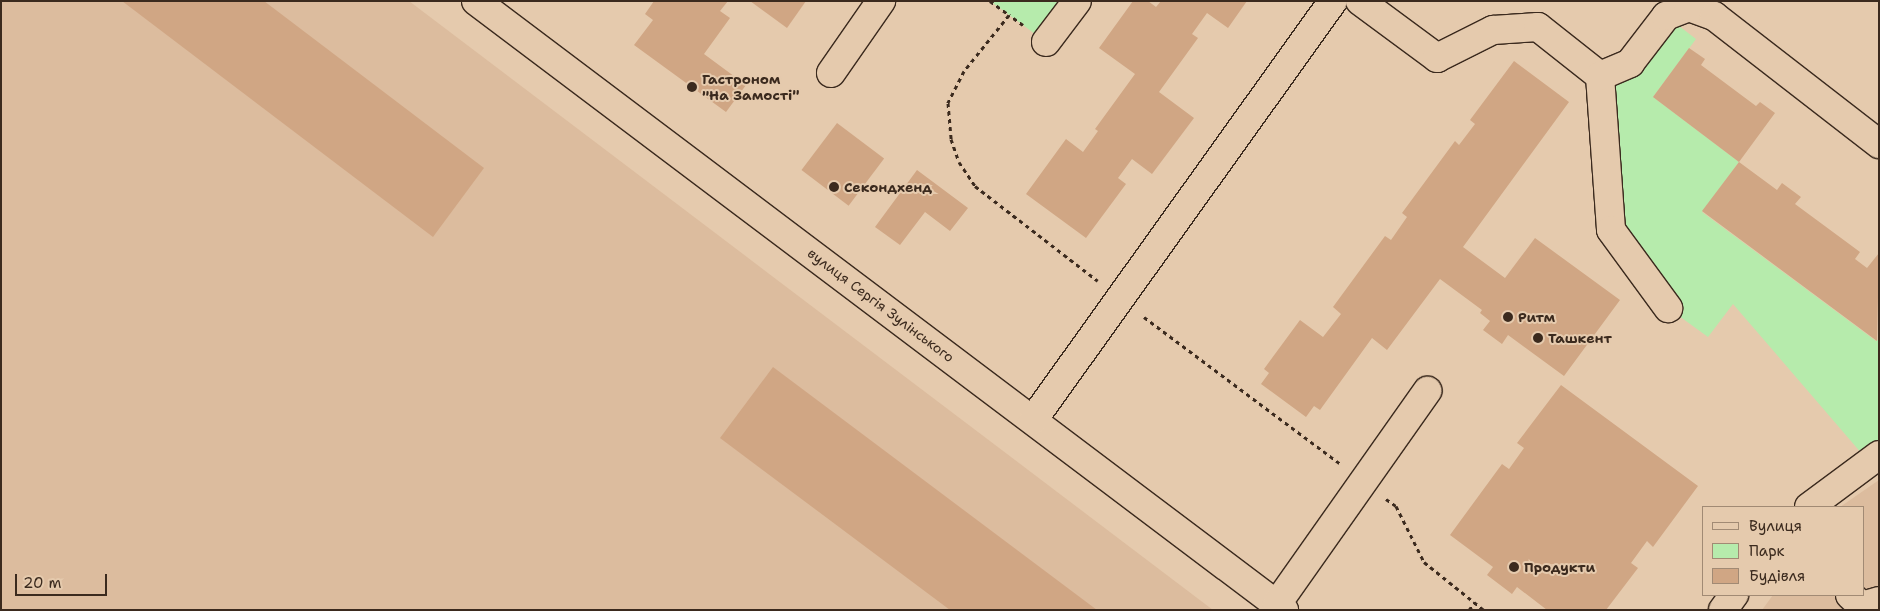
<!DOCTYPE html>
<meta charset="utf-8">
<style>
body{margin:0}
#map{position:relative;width:1880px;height:611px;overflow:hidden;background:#e5caad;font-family:"Shantell Sans",sans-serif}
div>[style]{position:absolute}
.built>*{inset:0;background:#dcbc9e}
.green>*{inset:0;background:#b6ebac}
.building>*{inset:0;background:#d0a684;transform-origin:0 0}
.path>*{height:3px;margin-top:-1.5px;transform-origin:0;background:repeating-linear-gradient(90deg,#3b2a1e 0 4px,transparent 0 8px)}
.roads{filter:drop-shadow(1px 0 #3b2a1e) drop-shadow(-1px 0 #3b2a1e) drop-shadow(0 1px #3b2a1e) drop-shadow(0 -1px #3b2a1e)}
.minor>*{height:28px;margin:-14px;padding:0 14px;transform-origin:14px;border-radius:14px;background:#e5caad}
.dots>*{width:14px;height:14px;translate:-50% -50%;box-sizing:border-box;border:2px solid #e5caad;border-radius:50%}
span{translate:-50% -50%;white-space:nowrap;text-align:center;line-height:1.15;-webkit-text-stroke:4px #e5caad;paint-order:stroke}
.poi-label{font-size:14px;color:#3b2a1e;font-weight:700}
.left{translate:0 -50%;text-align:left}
.street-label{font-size:14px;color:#3b2a1e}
.frame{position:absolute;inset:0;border:2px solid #3b2a1e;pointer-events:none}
.legend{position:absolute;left:1702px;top:506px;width:162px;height:90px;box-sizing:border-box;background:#e5caad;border:1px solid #a18a74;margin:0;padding:6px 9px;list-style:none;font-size:15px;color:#3b2a1e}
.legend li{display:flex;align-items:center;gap:10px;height:25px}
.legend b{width:25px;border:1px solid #a18a74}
.scale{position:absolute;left:15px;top:574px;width:92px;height:22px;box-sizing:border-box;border:2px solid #3b2a1e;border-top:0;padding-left:6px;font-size:15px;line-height:18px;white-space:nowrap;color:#3b2a1e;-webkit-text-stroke:4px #e5caad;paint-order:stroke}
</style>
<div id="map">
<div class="built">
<div style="clip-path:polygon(1px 1px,409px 1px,1213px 610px,1px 610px)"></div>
<div style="clip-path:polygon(1879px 480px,1879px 601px,1867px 610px,1762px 610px,1773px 595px,1864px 595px,1864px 507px,1840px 507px)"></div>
</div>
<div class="green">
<div style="clip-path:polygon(990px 1px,1077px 1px,1046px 42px)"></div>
<div style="clip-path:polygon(1666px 16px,1696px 39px,1653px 97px,1739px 162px,1702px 212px,1876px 341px,1879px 339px,1879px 455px,1869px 462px,1733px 304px,1708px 337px,1668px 308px,1611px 230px,1600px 76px)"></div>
</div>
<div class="building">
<div style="clip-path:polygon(122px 1px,264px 1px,484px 168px,433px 237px)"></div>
<div style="clip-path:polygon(654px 1px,728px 1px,720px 11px,730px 18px,704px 54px,746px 85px,726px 112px,634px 45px,653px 20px,645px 14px)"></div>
<div style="clip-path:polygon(750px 1px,806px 1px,787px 28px)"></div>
<div style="clip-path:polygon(1133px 1px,1148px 1px,1156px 7px,1161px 1px,1247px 1px,1228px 28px,1207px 13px,1192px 34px,1198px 38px,1159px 92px,1194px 118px,1152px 174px,1132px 159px,1118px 178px,1126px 184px,1086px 238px,1026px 194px,1066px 139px,1083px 152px,1098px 131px,1095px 129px,1135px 74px,1099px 48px)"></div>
<div style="clip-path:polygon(1689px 48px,1705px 59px,1701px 65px,1756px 106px,1760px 102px,1775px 113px,1739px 162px,1653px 97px)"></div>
<div style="clip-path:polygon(1514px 61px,1569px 102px,1463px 247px,1505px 278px,1535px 238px,1620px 300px,1564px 376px,1508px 335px,1502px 344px,1483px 330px,1490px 321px,1480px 313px,1482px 310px,1440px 279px,1387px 350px,1372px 338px,1320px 410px,1314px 406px,1306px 417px,1261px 384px,1269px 373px,1264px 369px,1300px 320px,1323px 337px,1341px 314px,1333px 307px,1385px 236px,1391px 240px,1407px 217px,1402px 213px,1455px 141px,1459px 145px,1475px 124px,1470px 120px)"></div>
<div style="left:837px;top:123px;width:59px;height:59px;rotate:37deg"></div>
<div style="clip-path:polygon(1739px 162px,1777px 190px,1782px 183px,1801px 197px,1795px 204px,1860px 252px,1855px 259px,1867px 268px,1879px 253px,1877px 341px,1702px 211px)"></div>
<div style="clip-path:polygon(917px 170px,968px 208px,950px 231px,925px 212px,900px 245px,875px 227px)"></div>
<div style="clip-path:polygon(773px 367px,1097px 610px,950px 610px,720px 438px)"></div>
<div style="clip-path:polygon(1561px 385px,1698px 486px,1653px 547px,1647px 541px,1631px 563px,1638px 568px,1606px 610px,1547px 610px,1517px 587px,1512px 594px,1487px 575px,1493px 567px,1450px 535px,1502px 464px,1509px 469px,1524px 448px,1517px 443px)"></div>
</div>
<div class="path">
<div style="left:990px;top:1px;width:24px;rotate:36deg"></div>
<div style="left:1023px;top:25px;width:17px;rotate:-144deg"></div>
<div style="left:1009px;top:15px;width:72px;rotate:128.8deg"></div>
<div style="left:964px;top:71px;width:36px;rotate:117deg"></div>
<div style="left:948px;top:103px;width:36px;rotate:85deg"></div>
<div style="left:951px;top:139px;width:24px;rotate:71deg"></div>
<div style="left:959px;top:162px;width:29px;rotate:56deg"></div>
<div style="left:975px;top:186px;width:155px;rotate:37.7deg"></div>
<div style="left:1144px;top:317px;width:244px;rotate:36.8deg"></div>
<div style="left:1386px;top:499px;width:12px;rotate:35deg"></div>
<div style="left:1396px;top:506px;width:63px;rotate:63.4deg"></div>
<div style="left:1424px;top:562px;width:77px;rotate:38.7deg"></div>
<div style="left:1469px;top:610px;width:10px;rotate:-53deg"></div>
</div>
<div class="roads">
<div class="minor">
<div style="left:476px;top:1px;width:1012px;rotate:37.01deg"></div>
<div style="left:1360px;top:1px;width:96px;rotate:36.5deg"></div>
<div style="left:1437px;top:58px;width:63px;rotate:-26.6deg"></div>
<div style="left:1493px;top:30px;width:45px;rotate:-3.8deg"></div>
<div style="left:1538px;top:27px;width:79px;rotate:38.3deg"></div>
<div style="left:1600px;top:76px;width:154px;rotate:85.9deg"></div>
<div style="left:1611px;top:230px;width:97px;rotate:53.8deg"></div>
<div style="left:1046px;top:42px;width:51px;rotate:-52.9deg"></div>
<div style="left:831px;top:73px;width:88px;rotate:-55.2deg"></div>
<div style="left:1600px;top:76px;width:33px;rotate:-23deg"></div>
<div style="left:1630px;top:63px;width:59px;rotate:-52.5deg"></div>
<div style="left:1666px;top:16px;width:25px;rotate:-21deg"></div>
<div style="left:1689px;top:7px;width:27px;rotate:20deg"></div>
<div style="left:1714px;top:16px;width:209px;rotate:37.8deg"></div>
<div style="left:1033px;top:420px;width:515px;rotate:-54.4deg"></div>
<div style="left:1809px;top:507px;width:87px;rotate:-36.6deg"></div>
<div style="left:1850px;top:595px;width:16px;rotate:43deg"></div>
<div style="left:1862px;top:606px;width:18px;rotate:-16deg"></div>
<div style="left:1277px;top:604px;width:261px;rotate:-54.8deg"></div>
<div style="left:1723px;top:610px;width:19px;rotate:-54deg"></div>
</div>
</div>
<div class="dots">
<div style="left:692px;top:87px;background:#3b2a1e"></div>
<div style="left:834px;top:187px;background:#3b2a1e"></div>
<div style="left:1508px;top:317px;background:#3b2a1e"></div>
<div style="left:1538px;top:338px;background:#3b2a1e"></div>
<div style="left:1514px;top:567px;background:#3b2a1e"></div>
</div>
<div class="poi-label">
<span class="left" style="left:702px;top:87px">Гастроном<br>"На Замості"</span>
<span class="left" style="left:844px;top:187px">Секондхенд</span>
<span class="left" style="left:1518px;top:317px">Ритм</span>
<span class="left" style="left:1548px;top:338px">Ташкент</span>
<span class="left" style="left:1524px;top:567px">Продукти</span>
</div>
<div class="street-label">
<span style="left:881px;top:305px;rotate:37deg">вулиця Сергія Зулінського</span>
</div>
<div class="frame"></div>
<ul class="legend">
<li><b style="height:6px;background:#e5caad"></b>Вулиця</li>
<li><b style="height:14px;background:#b6ebac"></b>Парк</li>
<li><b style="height:14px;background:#d0a684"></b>Будівля</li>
</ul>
<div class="scale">20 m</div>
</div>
